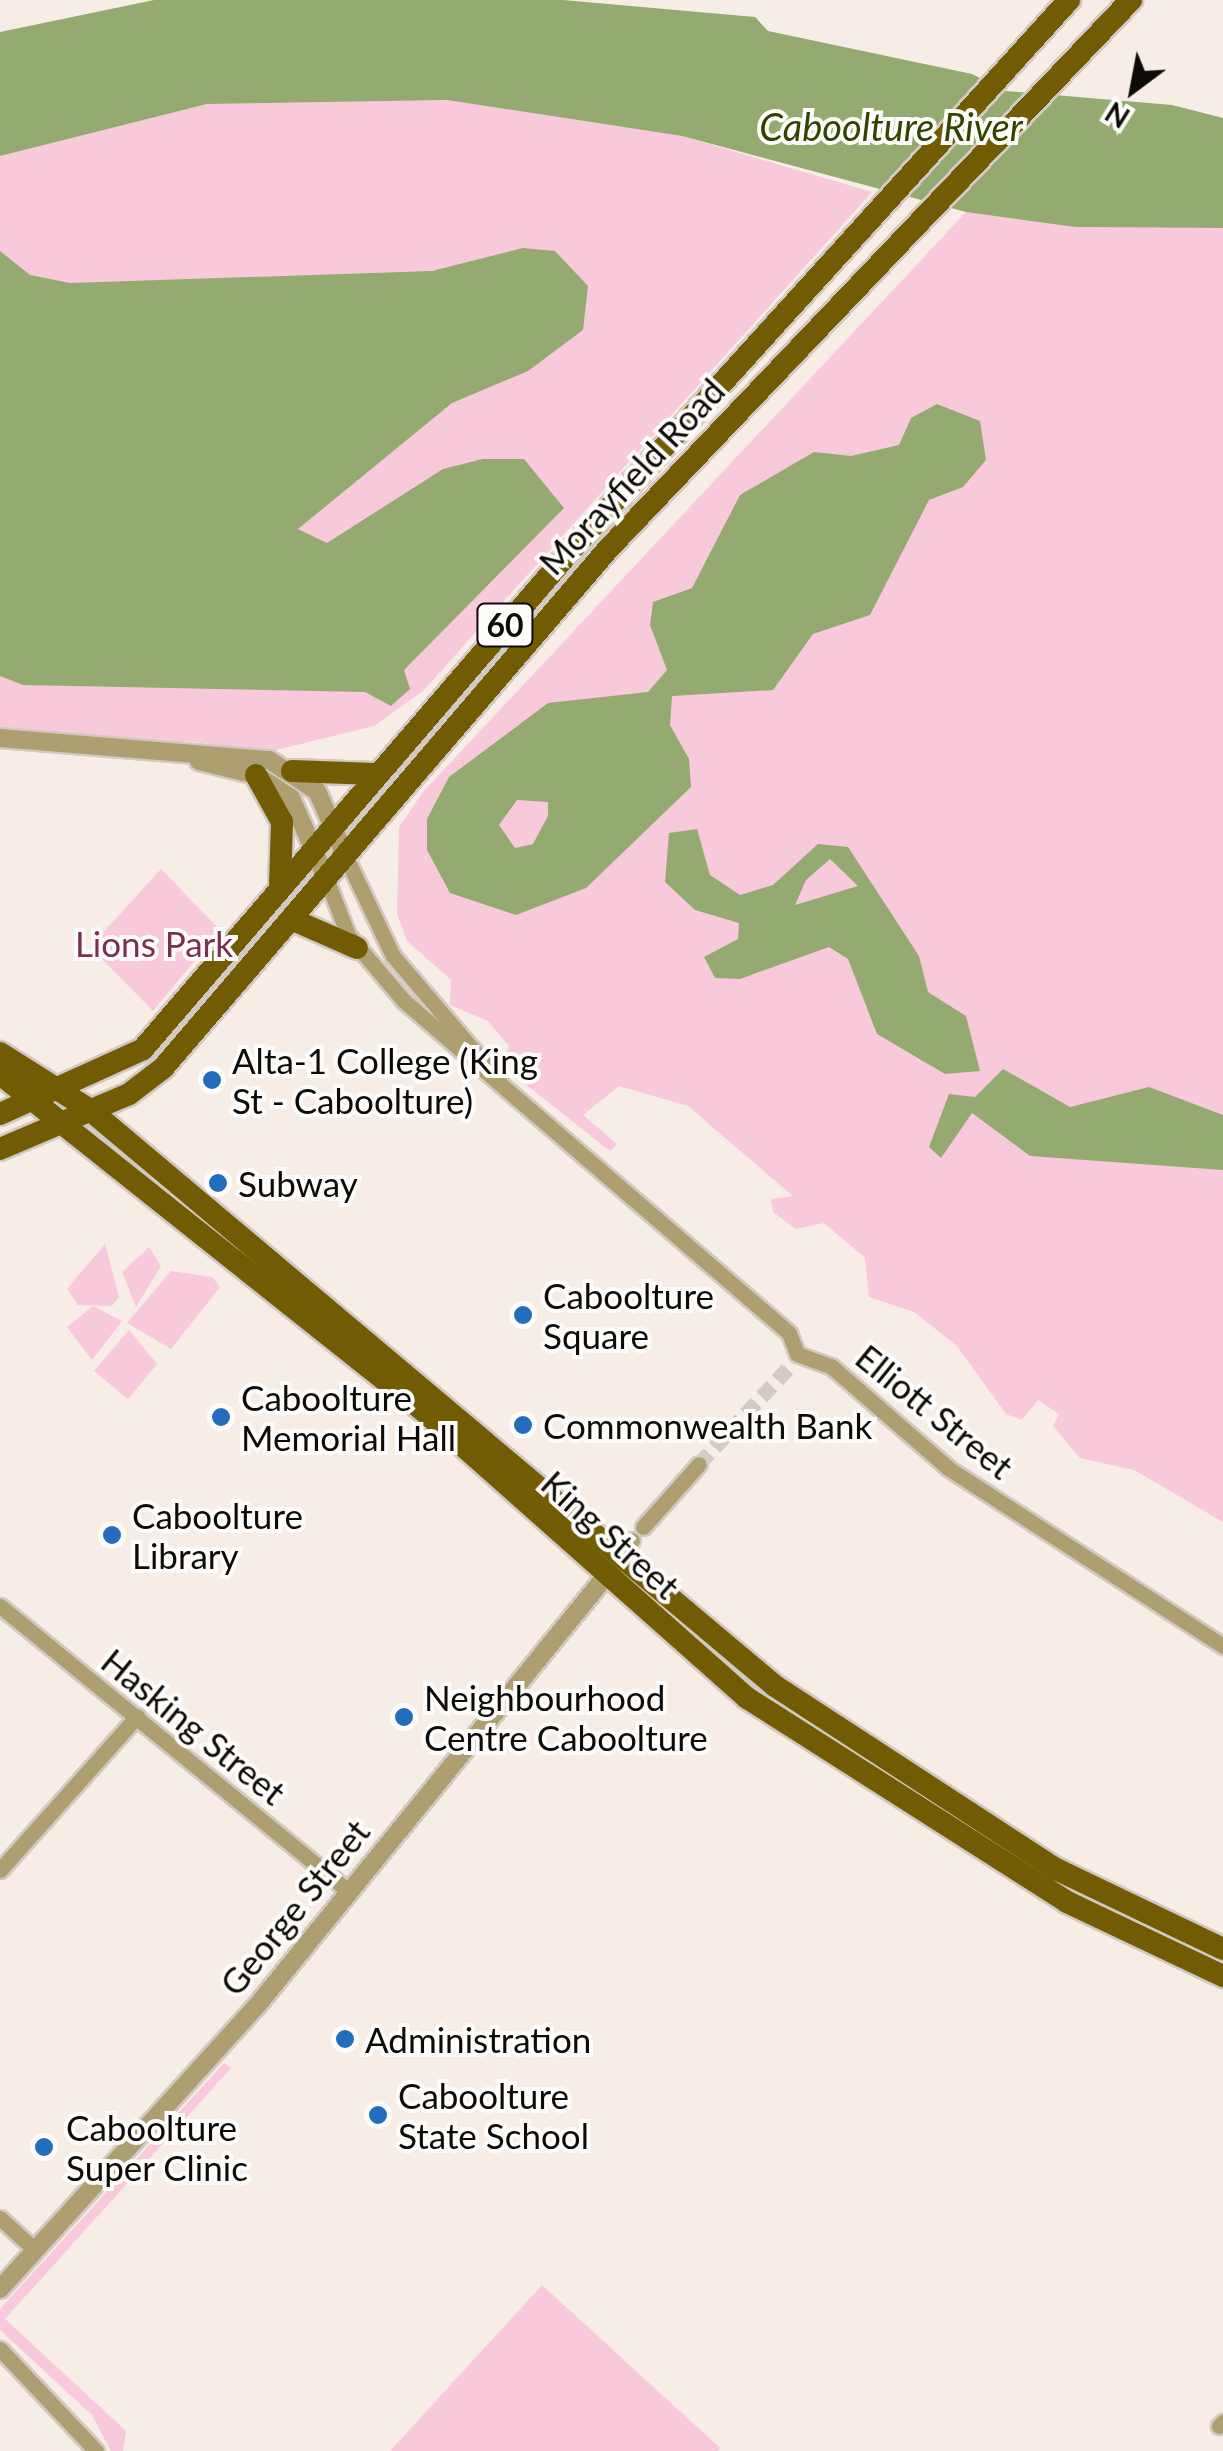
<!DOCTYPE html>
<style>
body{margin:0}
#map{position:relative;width:1223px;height:2451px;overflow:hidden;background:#f6ede6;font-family:Lato,sans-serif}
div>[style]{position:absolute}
.green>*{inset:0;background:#f8c8db}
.water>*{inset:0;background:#95aa70}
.minor-tunnel>*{height:15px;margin-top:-7.5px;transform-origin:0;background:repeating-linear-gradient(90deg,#d3cbc5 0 15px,transparent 0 23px)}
.roads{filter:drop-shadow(2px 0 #d1c9c2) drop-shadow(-2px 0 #d1c9c2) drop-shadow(0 2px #d1c9c2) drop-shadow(0 -2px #d1c9c2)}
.minor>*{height:15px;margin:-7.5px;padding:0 7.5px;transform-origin:7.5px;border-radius:7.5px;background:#ae9f71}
.tertiary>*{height:18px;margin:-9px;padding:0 9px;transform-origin:9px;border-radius:9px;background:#ae9f71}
.primary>*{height:22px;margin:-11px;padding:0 11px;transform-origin:11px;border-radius:11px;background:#725c03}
.dots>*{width:28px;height:28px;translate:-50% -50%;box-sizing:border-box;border:5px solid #fefcfa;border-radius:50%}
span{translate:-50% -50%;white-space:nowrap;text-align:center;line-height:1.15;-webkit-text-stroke:8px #fefcfa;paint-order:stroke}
.shield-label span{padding:2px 8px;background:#fefcfa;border:2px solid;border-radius:8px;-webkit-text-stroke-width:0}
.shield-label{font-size:32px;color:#0d0b08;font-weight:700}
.street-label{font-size:35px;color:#0d0b08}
.park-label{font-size:35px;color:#7a2e53}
.poi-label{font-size:35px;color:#0d0b08}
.left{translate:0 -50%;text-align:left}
.water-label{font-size:38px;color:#314400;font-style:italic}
.north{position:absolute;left:1083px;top:40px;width:100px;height:100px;-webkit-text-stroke:8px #fefcfa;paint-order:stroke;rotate:212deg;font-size:28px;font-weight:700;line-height:40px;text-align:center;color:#0d0b08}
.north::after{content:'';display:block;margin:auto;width:35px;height:45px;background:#0d0b08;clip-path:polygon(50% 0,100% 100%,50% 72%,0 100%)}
</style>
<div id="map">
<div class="green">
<div style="clip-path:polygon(447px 100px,682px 136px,872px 192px,423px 691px,374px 726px,272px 751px,185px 741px,174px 754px,0 738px,0 156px,207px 104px)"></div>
<div style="clip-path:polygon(966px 212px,1075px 227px,1223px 228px,1223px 1522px,1134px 1470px,1080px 1458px,1053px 1426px,1059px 1414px,1038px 1400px,1022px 1420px,1006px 1414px,957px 1346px,914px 1312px,869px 1297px,865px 1258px,824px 1223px,796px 1229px,773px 1212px,771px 1199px,793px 1196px,688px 1106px,619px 1086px,583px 1115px,617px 1144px,610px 1151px,515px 1076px,503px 1060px,509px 1046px,488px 1021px,450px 1005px,451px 980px,407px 941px,397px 914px,399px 827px,423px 792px)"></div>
<div style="clip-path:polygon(161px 869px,220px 930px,153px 1011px,90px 947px)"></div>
<div style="clip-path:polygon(105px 1244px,119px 1297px,112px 1306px,78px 1305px,67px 1289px)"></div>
<div style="clip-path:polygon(149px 1247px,161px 1266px,136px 1307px,122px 1272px)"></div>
<div style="clip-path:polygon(171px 1271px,212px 1277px,220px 1287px,171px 1349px,127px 1323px)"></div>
<div style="clip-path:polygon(93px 1306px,122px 1321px,92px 1360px,67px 1327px)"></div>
<div style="clip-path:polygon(129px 1330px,157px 1364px,128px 1399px,94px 1371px)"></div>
<div style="clip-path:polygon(224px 2063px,231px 2068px,5px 2319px,126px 2431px,123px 2451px,111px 2451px,92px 2415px,0 2330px,0 2309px)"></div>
<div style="clip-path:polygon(542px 2285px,720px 2448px,718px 2451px,390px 2451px)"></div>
</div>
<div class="water">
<div style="clip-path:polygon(154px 0,563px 0,755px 17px,768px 31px,972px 74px,1006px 91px,1172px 105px,1223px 118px,1223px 228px,1075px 227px,966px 212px,682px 136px,447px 100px,207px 104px,0 156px,0 32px)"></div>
<div style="clip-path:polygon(523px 248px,555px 251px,588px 286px,583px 330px,528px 371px,452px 403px,298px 529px,327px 543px,443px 469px,483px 459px,524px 459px,564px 508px,404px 670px,410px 689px,391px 706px,365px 692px,23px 685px,0 676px,0 251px,30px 275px,70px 283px,432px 271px)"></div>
<div style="clip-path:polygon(evenodd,937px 404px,980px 421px,986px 460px,963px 487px,929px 500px,870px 615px,813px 634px,773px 690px,672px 696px,670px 725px,689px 759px,691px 787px,586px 888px,516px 915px,450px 893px,427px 850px,427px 819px,449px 777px,548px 703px,648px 692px,667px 670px,650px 625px,653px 602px,692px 588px,740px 495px,814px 452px,851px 456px,899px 445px,911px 418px,937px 404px,517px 800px,548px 802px,548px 816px,533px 844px,515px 848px,499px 825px,517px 800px)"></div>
<div style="clip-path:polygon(evenodd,697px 829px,710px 875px,740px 895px,773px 885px,818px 844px,848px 847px,919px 956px,928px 992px,966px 1016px,980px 1071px,945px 1074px,877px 1034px,848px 959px,829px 947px,740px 979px,715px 978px,704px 957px,738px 939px,739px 923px,695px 910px,665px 882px,669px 833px,697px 829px,830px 859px,858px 886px,795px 905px,806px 880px,830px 859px)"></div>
<div style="clip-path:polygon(1003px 1069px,1070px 1107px,1149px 1087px,1223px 1115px,1223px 1170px,1030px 1156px,972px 1113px,941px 1158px,929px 1147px,949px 1094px,975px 1097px)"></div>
</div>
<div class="minor-tunnel">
<div style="left:699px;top:1464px;width:132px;rotate:-47.1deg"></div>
</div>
<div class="roads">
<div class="minor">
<div style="left:345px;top:855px;width:112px;rotate:64.6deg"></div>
<div style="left:393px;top:956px;width:163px;rotate:49.5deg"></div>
<div style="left:326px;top:878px;width:61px;rotate:68.9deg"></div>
<div style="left:348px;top:935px;width:87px;rotate:49.7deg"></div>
<div style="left:404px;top:1001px;width:508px;rotate:40.77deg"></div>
<div style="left:789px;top:1333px;width:22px;rotate:69deg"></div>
<div style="left:797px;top:1354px;width:37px;rotate:20deg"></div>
<div style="left:832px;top:1367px;width:154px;rotate:41deg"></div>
<div style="left:948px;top:1468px;width:328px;rotate:32.9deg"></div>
<div style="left:643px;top:1527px;width:84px;rotate:-48.4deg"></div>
<div style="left:621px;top:1553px;width:17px;rotate:-50deg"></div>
<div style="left:0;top:1606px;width:452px;rotate:39.3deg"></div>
<div style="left:0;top:1870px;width:206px;rotate:-48.3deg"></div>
<div style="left:0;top:2218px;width:47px;rotate:42.4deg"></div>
<div style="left:0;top:2349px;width:140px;rotate:46.7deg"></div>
<div style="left:1219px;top:2426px;width:6px;rotate:-45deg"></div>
</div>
<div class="tertiary">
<div style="left:0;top:738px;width:270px;rotate:4.7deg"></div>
<div style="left:269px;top:760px;width:57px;rotate:32.9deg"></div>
<div style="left:317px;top:791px;width:70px;rotate:66.4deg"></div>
<div style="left:199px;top:761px;width:59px;rotate:13.8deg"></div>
<div style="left:256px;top:775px;width:42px;rotate:33.3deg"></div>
<div style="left:291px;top:798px;width:87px;rotate:66.4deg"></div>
<div style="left:0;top:2289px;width:387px;rotate:-47.8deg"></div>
<div style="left:260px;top:2002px;width:562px;rotate:-50.93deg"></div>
</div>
<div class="primary">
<div style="left:292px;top:771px;width:83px;rotate:2.1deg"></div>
<div style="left:256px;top:775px;width:54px;rotate:61deg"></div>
<div style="left:282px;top:822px;width:63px;rotate:91.8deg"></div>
<div style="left:291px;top:919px;width:72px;rotate:23.7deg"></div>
<div style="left:0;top:1053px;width:107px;rotate:32.3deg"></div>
<div style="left:90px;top:1110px;width:895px;rotate:40.06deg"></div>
<div style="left:775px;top:1686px;width:335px;rotate:33.1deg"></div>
<div style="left:1056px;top:1869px;width:185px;rotate:25.6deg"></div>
<div style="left:0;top:1074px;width:544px;rotate:38.51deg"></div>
<div style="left:426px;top:1413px;width:429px;rotate:41.6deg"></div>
<div style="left:747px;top:1698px;width:379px;rotate:32.5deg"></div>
<div style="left:1067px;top:1902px;width:173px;rotate:25.4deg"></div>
<div style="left:0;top:1114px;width:157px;rotate:-24.4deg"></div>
<div style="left:143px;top:1049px;width:669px;rotate:-49.36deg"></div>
<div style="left:579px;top:541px;width:730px;rotate:-47.83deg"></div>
<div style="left:0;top:1149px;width:140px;rotate:-23.1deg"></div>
<div style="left:129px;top:1094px;width:43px;rotate:-37.4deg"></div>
<div style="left:163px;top:1068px;width:685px;rotate:-49.38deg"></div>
<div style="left:609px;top:548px;width:757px;rotate:-46.39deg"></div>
</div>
</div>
<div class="dots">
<div style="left:212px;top:1080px;background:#226ebd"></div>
<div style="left:218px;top:1183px;background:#226ebd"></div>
<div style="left:523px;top:1315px;background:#226ebd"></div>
<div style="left:221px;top:1417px;background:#226ebd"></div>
<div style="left:523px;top:1425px;background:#226ebd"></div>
<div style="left:112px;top:1535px;background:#226ebd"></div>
<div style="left:404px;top:1717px;background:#226ebd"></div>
<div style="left:345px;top:2039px;background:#226ebd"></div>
<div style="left:378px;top:2115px;background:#226ebd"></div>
<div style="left:44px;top:2147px;background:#226ebd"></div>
</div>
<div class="shield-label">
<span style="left:505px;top:625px">60</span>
</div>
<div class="street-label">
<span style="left:631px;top:476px;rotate:-47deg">Morayfield Road</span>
<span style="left:935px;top:1411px;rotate:39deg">Elliott Street</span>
<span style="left:611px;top:1534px;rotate:42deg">King Street</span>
<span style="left:194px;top:1726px;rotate:39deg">Hasking Street</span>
<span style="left:294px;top:1907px;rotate:-51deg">George Street</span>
</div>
<div class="park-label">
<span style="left:154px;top:943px">Lions Park</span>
</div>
<div class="poi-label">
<span class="left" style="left:232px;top:1080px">Alta-1 College (King<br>St - Caboolture)</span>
<span class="left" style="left:238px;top:1183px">Subway</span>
<span class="left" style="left:543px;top:1315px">Caboolture<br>Square</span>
<span class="left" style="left:241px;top:1417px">Caboolture<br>Memorial Hall</span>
<span class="left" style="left:543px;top:1425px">Commonwealth Bank</span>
<span class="left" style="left:132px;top:1535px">Caboolture<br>Library</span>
<span class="left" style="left:424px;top:1717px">Neighbourhood<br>Centre Caboolture</span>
<span class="left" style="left:365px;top:2039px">Administration</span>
<span class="left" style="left:398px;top:2115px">Caboolture<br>State School</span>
<span class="left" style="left:66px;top:2147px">Caboolture<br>Super Clinic</span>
</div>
<div class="water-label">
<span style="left:891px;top:127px">Caboolture River</span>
</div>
<div class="north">N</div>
</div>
